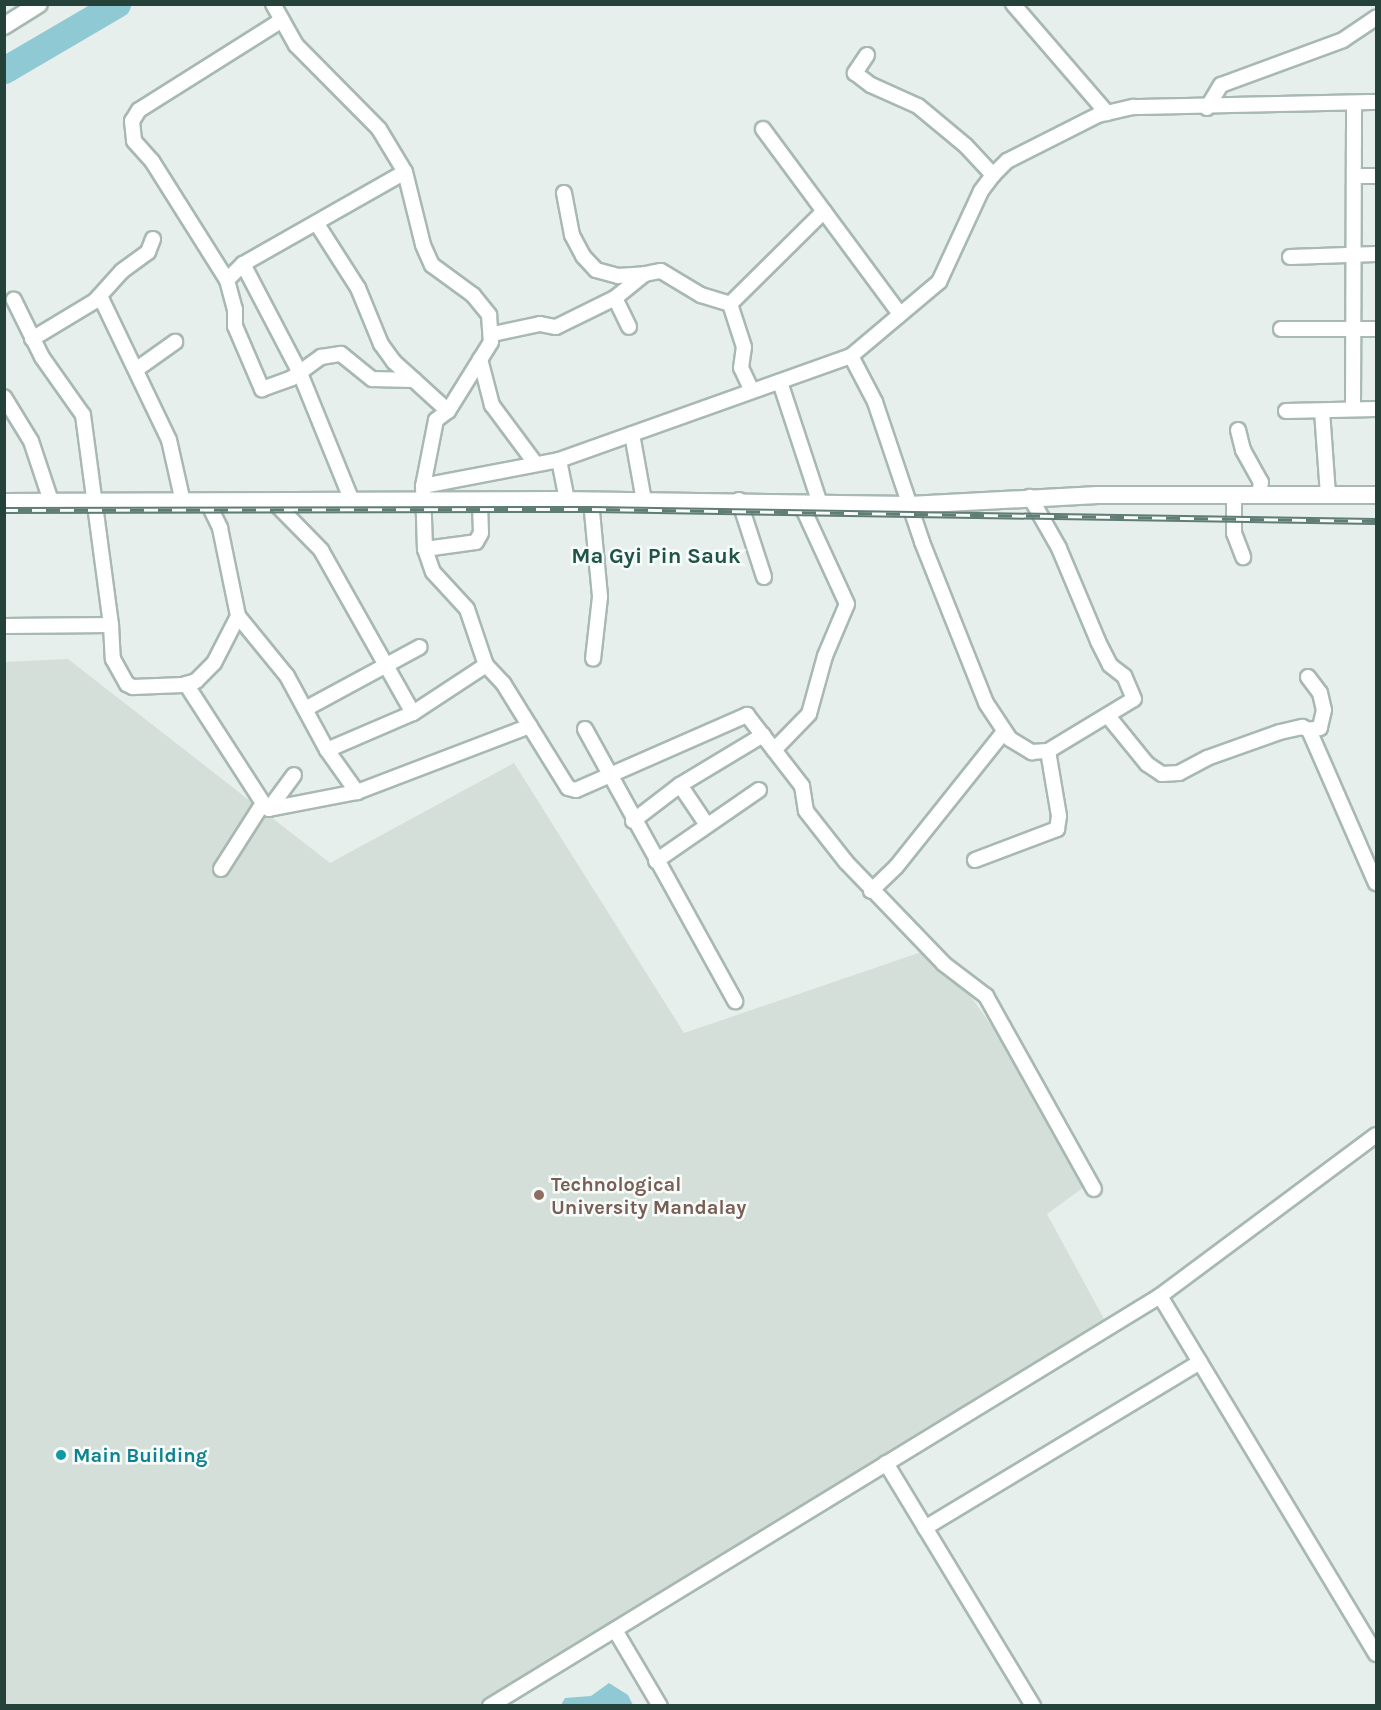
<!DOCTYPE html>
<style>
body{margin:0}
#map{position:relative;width:1381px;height:1710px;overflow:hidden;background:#e6efeb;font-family:Karla,sans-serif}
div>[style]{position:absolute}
.built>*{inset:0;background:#d4dfda}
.water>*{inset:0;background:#8ec9d4}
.river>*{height:27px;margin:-13.5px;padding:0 13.5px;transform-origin:13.5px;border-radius:13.5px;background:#8ec9d4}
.roads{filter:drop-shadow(2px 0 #a8b8b2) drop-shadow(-2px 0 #a8b8b2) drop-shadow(0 2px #a8b8b2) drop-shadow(0 -2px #a8b8b2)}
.minor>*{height:14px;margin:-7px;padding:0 7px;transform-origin:7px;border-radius:7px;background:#fff}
.tertiary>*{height:16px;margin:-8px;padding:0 8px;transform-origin:8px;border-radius:8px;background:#fff}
.rail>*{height:7px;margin-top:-3.5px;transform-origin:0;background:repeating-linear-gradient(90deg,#f7fbf9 0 14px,#5f7d75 0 28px);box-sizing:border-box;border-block:2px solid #5f7d75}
.dots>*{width:16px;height:16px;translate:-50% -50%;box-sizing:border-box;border:3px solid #f7fbf9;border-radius:50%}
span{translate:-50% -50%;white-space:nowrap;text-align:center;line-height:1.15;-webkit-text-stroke:5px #f7fbf9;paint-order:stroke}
.education-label{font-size:20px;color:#785e54;font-weight:700}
.left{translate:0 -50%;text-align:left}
.culture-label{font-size:20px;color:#0d838f;font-weight:700}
.quarter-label{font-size:22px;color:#1f5548;font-weight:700}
.frame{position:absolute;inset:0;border:6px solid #24423a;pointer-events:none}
</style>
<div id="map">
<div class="built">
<div style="clip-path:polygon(68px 659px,330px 863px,514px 763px,684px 1033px,936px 947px,1098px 1177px,1047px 1214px,1104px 1319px,479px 1705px,5px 1706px,5px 662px)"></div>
</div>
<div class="water">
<div style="clip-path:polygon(609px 1683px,628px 1695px,633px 1705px,561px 1705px,565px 1698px,591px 1696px)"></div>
</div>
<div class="river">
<div style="left:4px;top:70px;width:131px;rotate:-30.3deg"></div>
</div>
<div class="roads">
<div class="minor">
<div style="left:273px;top:4px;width:47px;rotate:60.7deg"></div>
<div style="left:296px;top:45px;width:118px;rotate:45.3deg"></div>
<div style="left:379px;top:129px;width:50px;rotate:58.8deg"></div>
<div style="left:405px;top:172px;width:75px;rotate:76.1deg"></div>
<div style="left:423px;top:245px;width:22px;rotate:66deg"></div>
<div style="left:432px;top:265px;width:51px;rotate:36.2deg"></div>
<div style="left:473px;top:295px;width:26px;rotate:51deg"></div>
<div style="left:489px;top:315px;width:27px;rotate:86deg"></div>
<div style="left:491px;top:342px;width:81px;rotate:121.9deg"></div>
<div style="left:448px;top:411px;width:15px;rotate:143deg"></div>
<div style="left:436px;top:420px;width:67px;rotate:101.1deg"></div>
<div style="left:423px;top:486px;width:63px;rotate:88.2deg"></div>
<div style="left:425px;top:549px;width:24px;rotate:71deg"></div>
<div style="left:433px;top:572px;width:50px;rotate:47.4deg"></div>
<div style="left:467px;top:609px;width:59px;rotate:71.3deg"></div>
<div style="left:486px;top:665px;width:25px;rotate:47deg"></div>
<div style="left:503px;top:683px;width:123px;rotate:58.2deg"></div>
<div style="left:568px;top:788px;width:8px;rotate:14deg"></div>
<div style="left:576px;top:790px;width:187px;rotate:-23.7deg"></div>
<div style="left:747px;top:715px;width:90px;rotate:52.2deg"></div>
<div style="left:802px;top:786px;width:25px;rotate:81deg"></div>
<div style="left:806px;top:811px;width:65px;rotate:51.9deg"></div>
<div style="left:846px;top:862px;width:141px;rotate:46.1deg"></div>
<div style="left:944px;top:964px;width:53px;rotate:37.3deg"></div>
<div style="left:986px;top:996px;width:221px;rotate:60.8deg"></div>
<div style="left:1013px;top:4px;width:144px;rotate:49.2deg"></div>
<div style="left:282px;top:20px;width:169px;rotate:147.8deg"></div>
<div style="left:139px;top:110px;width:13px;rotate:122deg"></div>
<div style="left:132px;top:121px;width:20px;rotate:84deg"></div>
<div style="left:134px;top:141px;width:27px;rotate:48deg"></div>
<div style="left:152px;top:161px;width:141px;rotate:57.8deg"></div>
<div style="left:227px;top:280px;width:30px;rotate:75deg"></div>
<div style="left:235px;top:309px;width:17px;rotate:90deg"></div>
<div style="left:235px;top:326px;width:69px;rotate:66.8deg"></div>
<div style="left:262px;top:389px;width:32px;rotate:-20deg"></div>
<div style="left:292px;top:378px;width:36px;rotate:-36deg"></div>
<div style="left:321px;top:357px;width:20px;rotate:-9deg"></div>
<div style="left:341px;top:354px;width:40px;rotate:39deg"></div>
<div style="left:372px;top:379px;width:42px;rotate:1.4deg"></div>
<div style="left:414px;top:380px;width:46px;rotate:42.4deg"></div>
<div style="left:867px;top:55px;width:22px;rotate:124deg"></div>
<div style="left:855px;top:73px;width:20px;rotate:37deg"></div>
<div style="left:871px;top:85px;width:51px;rotate:24.1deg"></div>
<div style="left:918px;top:106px;width:62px;rotate:39.8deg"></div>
<div style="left:966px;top:146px;width:40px;rotate:47deg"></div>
<div style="left:1207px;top:108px;width:27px;rotate:-59deg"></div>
<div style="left:1221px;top:85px;width:130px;rotate:-20.2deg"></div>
<div style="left:1343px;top:40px;width:40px;rotate:-34deg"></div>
<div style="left:763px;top:129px;width:229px;rotate:53.5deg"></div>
<div style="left:1356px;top:176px;width:20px"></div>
<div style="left:564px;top:193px;width:43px;rotate:79.2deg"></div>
<div style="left:572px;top:235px;width:24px;rotate:62deg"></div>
<div style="left:583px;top:256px;width:19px;rotate:47deg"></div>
<div style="left:596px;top:270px;width:23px;rotate:15deg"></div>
<div style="left:618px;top:276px;width:27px;rotate:-4deg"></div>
<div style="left:317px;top:224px;width:76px;rotate:57.4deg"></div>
<div style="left:358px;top:288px;width:61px;rotate:67.7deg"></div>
<div style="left:381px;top:344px;width:22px;rotate:54deg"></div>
<div style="left:394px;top:362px;width:27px;rotate:42deg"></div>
<div style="left:1290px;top:257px;width:86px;rotate:-2deg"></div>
<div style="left:243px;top:264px;width:123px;rotate:62.4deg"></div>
<div style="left:300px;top:373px;width:138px;rotate:67.9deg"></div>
<div style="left:227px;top:280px;width:23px;rotate:-45deg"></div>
<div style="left:243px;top:264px;width:186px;rotate:-29.6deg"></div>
<div style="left:100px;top:296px;width:160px;rotate:64.4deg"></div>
<div style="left:169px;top:440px;width:64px;rotate:77.3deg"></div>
<div style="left:615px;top:298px;width:32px;rotate:64deg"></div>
<div style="left:1281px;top:329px;width:95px"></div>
<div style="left:493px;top:334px;width:48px;rotate:-12deg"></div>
<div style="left:540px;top:324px;width:16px;rotate:11deg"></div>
<div style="left:556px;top:327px;width:66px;rotate:-26.2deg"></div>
<div style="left:615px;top:298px;width:38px;rotate:-39deg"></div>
<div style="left:645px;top:274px;width:16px;rotate:-11deg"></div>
<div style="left:661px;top:271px;width:47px;rotate:31deg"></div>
<div style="left:701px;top:295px;width:30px;rotate:17deg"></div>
<div style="left:32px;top:339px;width:74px;rotate:-31.1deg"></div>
<div style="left:95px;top:301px;width:40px;rotate:-48deg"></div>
<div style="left:122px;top:271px;width:32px;rotate:-36deg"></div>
<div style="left:148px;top:252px;width:14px;rotate:-69deg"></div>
<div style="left:851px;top:356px;width:52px;rotate:62.4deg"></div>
<div style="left:875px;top:402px;width:148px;rotate:71.4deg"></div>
<div style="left:922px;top:542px;width:173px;rotate:68.3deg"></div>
<div style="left:986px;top:703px;width:43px;rotate:56.3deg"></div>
<div style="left:1010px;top:739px;width:26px;rotate:31deg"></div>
<div style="left:1032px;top:752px;width:16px;rotate:-4deg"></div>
<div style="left:1048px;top:751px;width:100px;rotate:-31.2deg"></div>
<div style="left:1134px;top:699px;width:25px;rotate:-113deg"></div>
<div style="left:1124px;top:676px;width:18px;rotate:-142deg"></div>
<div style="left:1110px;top:665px;width:27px;rotate:-117deg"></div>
<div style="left:1098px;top:641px;width:101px;rotate:-112.8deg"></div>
<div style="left:1059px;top:548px;width:59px;rotate:-119.6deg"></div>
<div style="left:480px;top:359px;width:48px;rotate:75.4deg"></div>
<div style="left:492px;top:405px;width:72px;rotate:53.4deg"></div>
<div style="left:137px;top:369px;width:47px;rotate:-35.4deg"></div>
<div style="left:780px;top:382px;width:128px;rotate:71.8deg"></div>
<div style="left:751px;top:389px;width:23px;rotate:-115deg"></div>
<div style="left:741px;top:368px;width:21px;rotate:-82deg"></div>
<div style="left:744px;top:347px;width:45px;rotate:-108deg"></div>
<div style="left:730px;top:304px;width:132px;rotate:-44.7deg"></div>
<div style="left:4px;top:397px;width:52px;rotate:58.5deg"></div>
<div style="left:31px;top:441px;width:63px;rotate:71.6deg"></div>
<div style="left:1353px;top:409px;width:306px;rotate:-89.8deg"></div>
<div style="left:1286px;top:411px;width:90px;rotate:-1.3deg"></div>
<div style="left:1322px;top:411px;width:84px;rotate:85.9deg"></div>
<div style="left:1238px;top:430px;width:21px;rotate:76deg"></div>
<div style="left:1243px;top:450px;width:37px;rotate:61deg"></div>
<div style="left:1261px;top:482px;width:13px;rotate:99deg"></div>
<div style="left:632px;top:434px;width:68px;rotate:79.8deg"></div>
<div style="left:559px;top:460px;width:41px;rotate:78.7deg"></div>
<div style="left:423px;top:486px;width:138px;rotate:-10.8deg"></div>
<div style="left:559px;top:460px;width:310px;rotate:-19.6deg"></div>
<div style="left:851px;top:356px;width:115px;rotate:-40.1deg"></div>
<div style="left:939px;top:282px;width:100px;rotate:-65.2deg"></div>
<div style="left:981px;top:191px;width:20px;rotate:-53deg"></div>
<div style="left:993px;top:175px;width:20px;rotate:-45deg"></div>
<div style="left:1007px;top:161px;width:102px;rotate:-26.8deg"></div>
<div style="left:1098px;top:115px;width:37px;rotate:-13deg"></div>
<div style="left:1134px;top:107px;width:242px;rotate:-1.2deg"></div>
<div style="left:1234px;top:495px;width:38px;rotate:90deg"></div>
<div style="left:1234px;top:533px;width:26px;rotate:69deg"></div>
<div style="left:739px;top:500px;width:81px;rotate:72deg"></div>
<div style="left:591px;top:501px;width:96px;rotate:84.6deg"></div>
<div style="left:600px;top:597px;width:62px;rotate:96.4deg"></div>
<div style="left:208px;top:503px;width:28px;rotate:64deg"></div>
<div style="left:220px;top:528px;width:90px;rotate:78.4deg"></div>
<div style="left:238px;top:616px;width:77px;rotate:50.8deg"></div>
<div style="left:287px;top:676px;width:84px;rotate:61.6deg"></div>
<div style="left:327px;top:750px;width:52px;rotate:54.5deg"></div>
<div style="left:275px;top:503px;width:66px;rotate:45.6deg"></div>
<div style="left:321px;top:550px;width:187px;rotate:60.6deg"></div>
<div style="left:425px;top:549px;width:51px;rotate:-7.8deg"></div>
<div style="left:476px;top:542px;width:10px;rotate:-61deg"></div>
<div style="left:481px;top:533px;width:31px;rotate:-92deg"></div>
<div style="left:111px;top:625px;width:34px;rotate:87deg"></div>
<div style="left:113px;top:659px;width:29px;rotate:61deg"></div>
<div style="left:127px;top:684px;width:7px;rotate:27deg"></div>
<div style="left:133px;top:687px;width:50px;rotate:-2.3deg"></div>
<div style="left:183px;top:685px;width:14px;rotate:-17deg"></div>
<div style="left:196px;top:681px;width:25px;rotate:-45deg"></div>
<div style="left:214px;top:663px;width:53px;rotate:-62.9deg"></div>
<div style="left:4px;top:626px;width:107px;rotate:-0.5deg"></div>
<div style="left:111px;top:625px;width:212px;rotate:-97.6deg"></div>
<div style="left:83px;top:415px;width:71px;rotate:-125.3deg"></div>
<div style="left:42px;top:357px;width:64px;rotate:-116.2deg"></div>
<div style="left:1308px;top:677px;width:20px;rotate:53deg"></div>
<div style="left:1320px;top:693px;width:17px;rotate:77deg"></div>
<div style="left:1324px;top:710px;width:18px;rotate:103deg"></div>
<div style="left:1320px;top:728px;width:11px;rotate:170deg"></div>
<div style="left:186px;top:684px;width:142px;rotate:57.1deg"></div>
<div style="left:307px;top:708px;width:128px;rotate:-28.4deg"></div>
<div style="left:1108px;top:716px;width:62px;rotate:50.9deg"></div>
<div style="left:1147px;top:764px;width:18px;rotate:34deg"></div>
<div style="left:1162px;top:774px;width:17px;rotate:-3deg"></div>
<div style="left:1179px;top:773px;width:32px;rotate:-28deg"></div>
<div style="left:1207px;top:758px;width:77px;rotate:-19.6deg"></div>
<div style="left:1280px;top:732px;width:23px;rotate:-13deg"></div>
<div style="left:1302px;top:727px;width:8px;rotate:23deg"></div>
<div style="left:1309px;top:730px;width:167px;rotate:66.4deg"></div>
<div style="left:585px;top:729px;width:311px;rotate:61.1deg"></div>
<div style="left:327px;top:750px;width:94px;rotate:-23.3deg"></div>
<div style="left:413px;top:713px;width:87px;rotate:-33.3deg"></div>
<div style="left:774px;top:750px;width:50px;rotate:-45.8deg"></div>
<div style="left:809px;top:714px;width:60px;rotate:-74.6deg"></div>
<div style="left:825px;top:656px;width:56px;rotate:-67.1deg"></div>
<div style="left:847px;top:604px;width:110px;rotate:-114.7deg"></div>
<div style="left:680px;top:785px;width:48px;rotate:56deg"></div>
<div style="left:269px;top:809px;width:90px;rotate:-10.9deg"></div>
<div style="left:357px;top:792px;width:185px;rotate:-20.9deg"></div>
<div style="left:269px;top:809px;width:42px;rotate:-53.7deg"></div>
<div style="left:633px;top:821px;width:59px;rotate:-37.5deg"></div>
<div style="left:680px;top:785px;width:97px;rotate:-31.1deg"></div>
<div style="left:975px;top:860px;width:88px;rotate:-20.7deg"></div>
<div style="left:1057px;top:829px;width:13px;rotate:-81deg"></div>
<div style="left:1059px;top:816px;width:66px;rotate:-99.6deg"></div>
<div style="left:656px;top:861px;width:125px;rotate:-34.6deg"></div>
<div style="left:221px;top:869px;width:78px;rotate:-57.5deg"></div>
<div style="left:263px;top:803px;width:8px;rotate:45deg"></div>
<div style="left:871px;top:891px;width:35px;rotate:-44deg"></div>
<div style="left:896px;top:867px;width:171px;rotate:-51.4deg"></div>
<div style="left:1160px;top:1296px;width:418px;rotate:58.9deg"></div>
<div style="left:886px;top:1463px;width:284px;rotate:58.8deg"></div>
<div style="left:925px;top:1528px;width:321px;rotate:-31.1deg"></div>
<div style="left:615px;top:1630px;width:88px;rotate:59.4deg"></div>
<div style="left:490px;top:1706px;width:785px;rotate:-31.46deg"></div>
<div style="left:1160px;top:1296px;width:269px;rotate:-36.7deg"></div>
</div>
<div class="tertiary">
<div style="left:4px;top:26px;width:41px;rotate:-32.2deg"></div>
<div style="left:4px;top:502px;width:554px;rotate:-0.21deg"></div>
<div style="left:558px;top:500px;width:351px;rotate:0.8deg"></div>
<div style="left:909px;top:505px;width:189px;rotate:-3deg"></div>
<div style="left:1098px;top:495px;width:278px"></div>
</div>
</div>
<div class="rail">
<div style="left:4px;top:510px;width:588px;rotate:-0.1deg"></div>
<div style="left:592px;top:509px;width:784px;rotate:0.88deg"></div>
</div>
<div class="dots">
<div style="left:539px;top:1195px;background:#8d6e63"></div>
<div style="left:61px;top:1455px;background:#0f9aa8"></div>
</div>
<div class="education-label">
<span class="left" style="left:551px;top:1196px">Technological<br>University Mandalay</span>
</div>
<div class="culture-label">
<span class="left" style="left:73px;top:1455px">Main Building</span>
</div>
<div class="quarter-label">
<span style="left:656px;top:557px">Ma Gyi Pin Sauk</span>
</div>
<div class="frame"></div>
</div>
